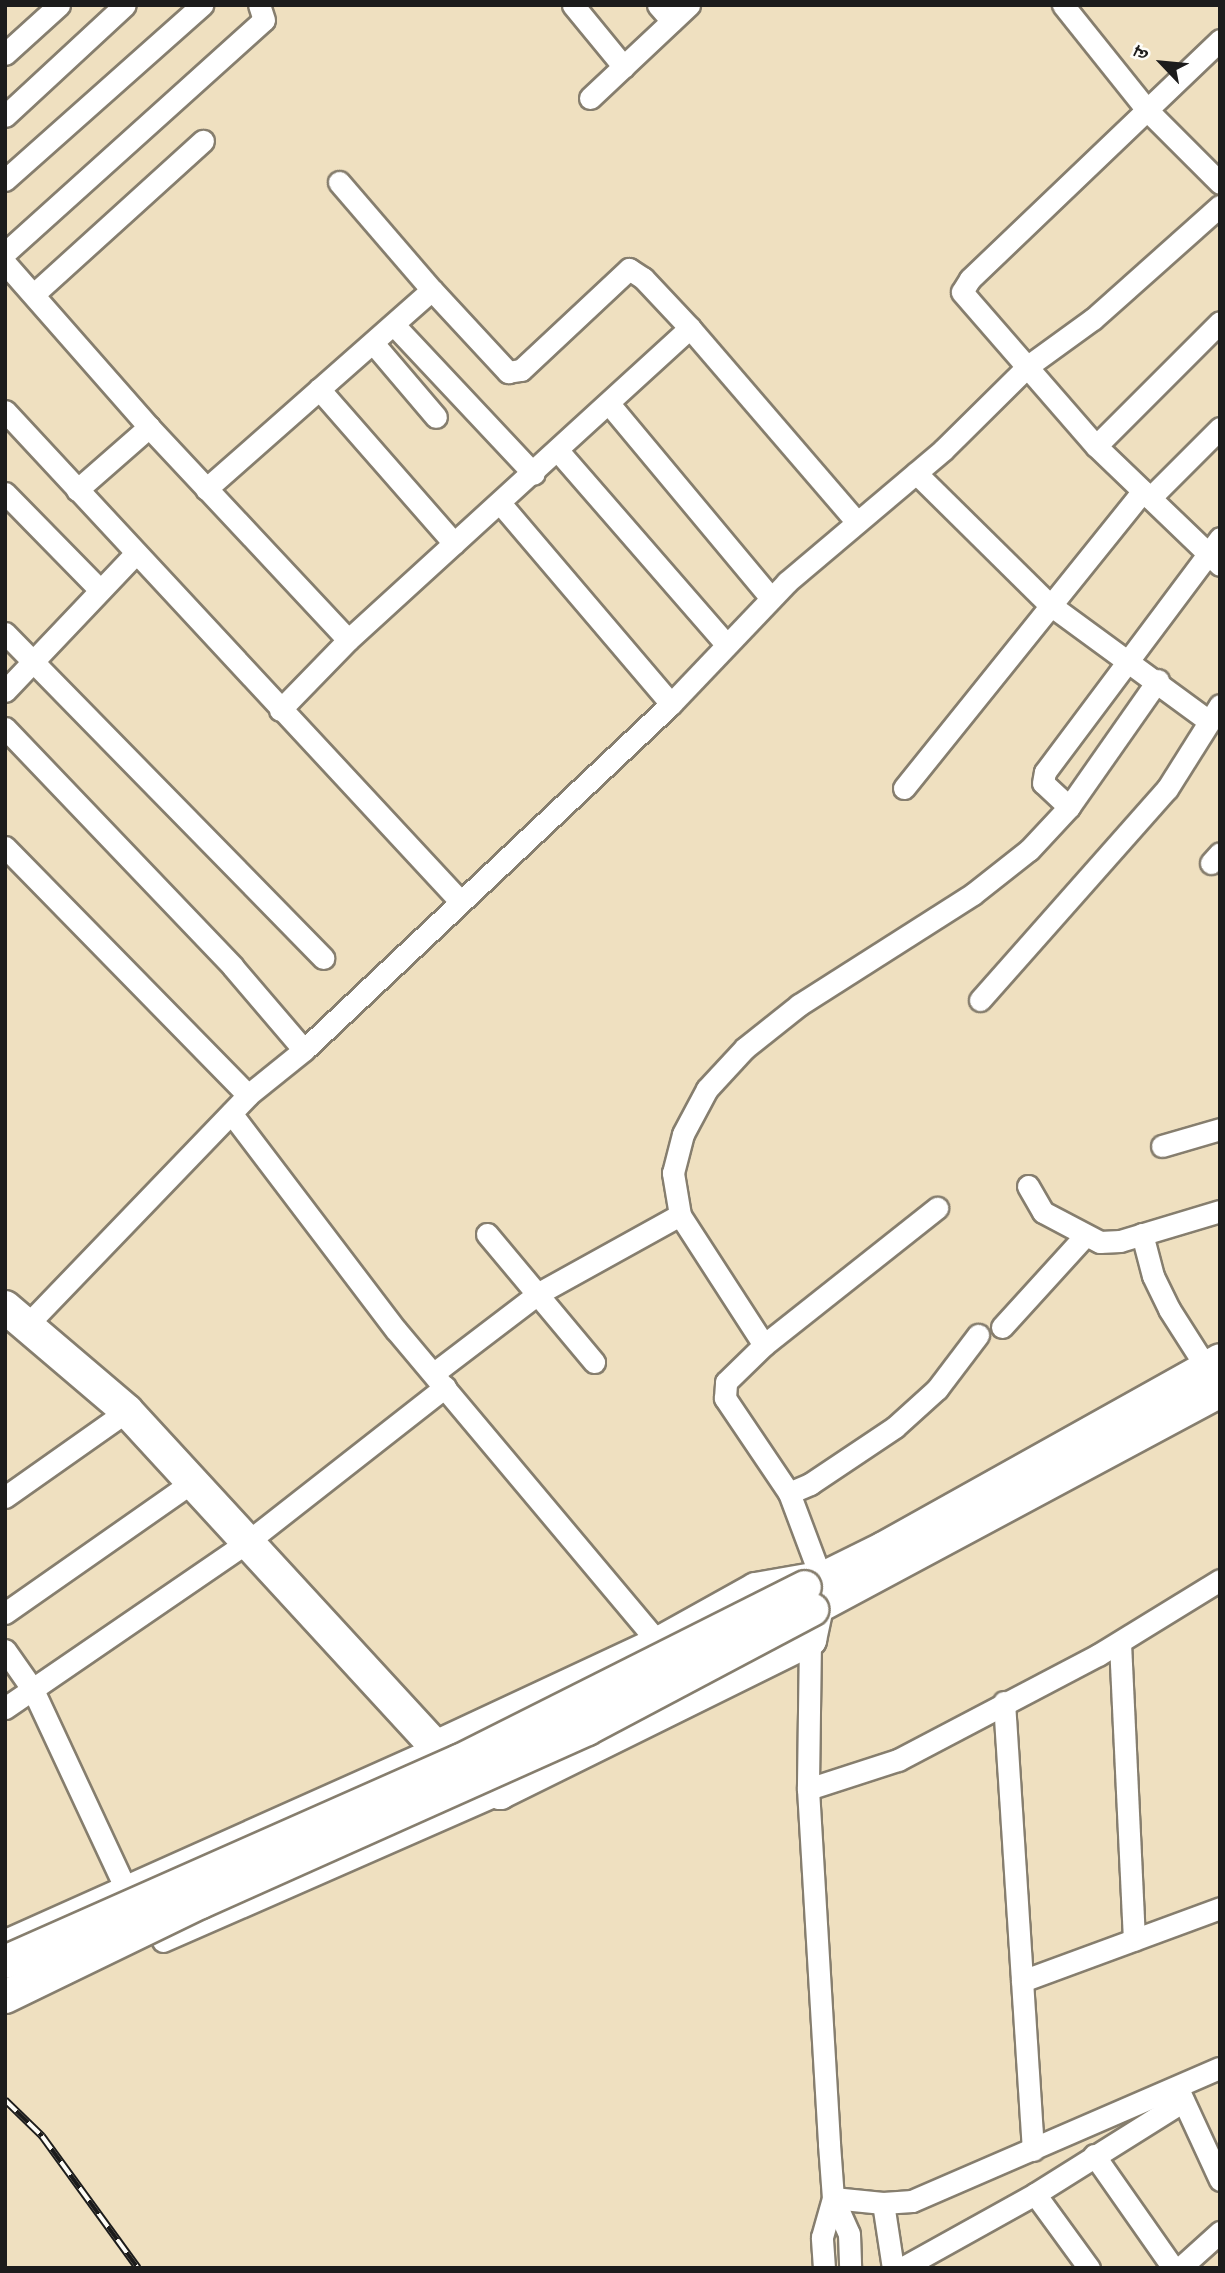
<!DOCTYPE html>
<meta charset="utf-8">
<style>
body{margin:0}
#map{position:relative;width:1225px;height:2273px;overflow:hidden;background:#efe0c0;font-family:Dekko,"Playpen Sans Deva",sans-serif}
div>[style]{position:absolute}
.roads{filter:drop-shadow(2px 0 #867e6e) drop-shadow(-2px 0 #867e6e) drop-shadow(0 2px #867e6e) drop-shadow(0 -2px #867e6e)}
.street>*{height:21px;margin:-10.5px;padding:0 10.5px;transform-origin:10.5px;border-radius:10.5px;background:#fff}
.secondary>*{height:32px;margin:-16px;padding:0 16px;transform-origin:16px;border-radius:16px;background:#fff}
.rail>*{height:8px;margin-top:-4px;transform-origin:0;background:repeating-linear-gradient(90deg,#fdfcf7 0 16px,#1c1c1c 0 32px);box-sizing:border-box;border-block:2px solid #1c1c1c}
.bridges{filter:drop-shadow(2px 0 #867e6e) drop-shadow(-2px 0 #867e6e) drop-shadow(0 2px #867e6e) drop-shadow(0 -2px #867e6e)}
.secondary-bridge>*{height:32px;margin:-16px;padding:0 16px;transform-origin:16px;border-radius:16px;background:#fff}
span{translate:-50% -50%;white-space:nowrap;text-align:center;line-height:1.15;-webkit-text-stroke:6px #fdfcf7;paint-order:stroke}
.frame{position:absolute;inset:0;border:7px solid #1c1c1c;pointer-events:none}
.north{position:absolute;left:1127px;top:28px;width:70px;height:70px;-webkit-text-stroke:5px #fdfcf7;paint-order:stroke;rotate:296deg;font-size:19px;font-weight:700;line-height:28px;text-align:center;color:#1c1c1c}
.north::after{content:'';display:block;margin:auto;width:24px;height:32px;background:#1c1c1c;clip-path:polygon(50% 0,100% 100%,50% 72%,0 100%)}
</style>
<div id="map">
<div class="roads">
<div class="street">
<div style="left:573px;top:5px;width:80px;rotate:50.6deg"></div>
<div style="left:658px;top:5px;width:21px;rotate:49deg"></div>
<div style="left:1063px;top:5px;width:136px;rotate:51.3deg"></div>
<div style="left:1148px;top:111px;width:102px;rotate:45deg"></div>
<div style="left:1220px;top:40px;width:346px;rotate:136.3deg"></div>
<div style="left:970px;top:279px;width:15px;rotate:122deg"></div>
<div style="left:962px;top:292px;width:204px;rotate:49deg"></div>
<div style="left:1096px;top:446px;width:172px;rotate:43.8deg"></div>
<div style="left:5px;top:54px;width:73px;rotate:-42.2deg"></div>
<div style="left:590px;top:98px;width:136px;rotate:-43.2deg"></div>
<div style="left:5px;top:116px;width:163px;rotate:-42.8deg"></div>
<div style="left:5px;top:180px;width:264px;rotate:-41.6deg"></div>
<div style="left:339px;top:182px;width:143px;rotate:49.3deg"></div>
<div style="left:5px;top:253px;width:348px;rotate:-42deg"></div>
<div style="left:264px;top:20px;width:16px;rotate:-108deg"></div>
<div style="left:5px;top:263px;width:218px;rotate:48.7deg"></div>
<div style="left:34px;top:294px;width:228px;rotate:-42.2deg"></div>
<div style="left:394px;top:325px;width:204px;rotate:46.8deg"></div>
<div style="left:373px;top:343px;width:97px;rotate:49.6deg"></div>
<div style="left:319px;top:389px;width:205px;rotate:48.8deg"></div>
<div style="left:610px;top:405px;width:251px;rotate:50.2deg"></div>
<div style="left:5px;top:411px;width:669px;rotate:47.12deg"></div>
<div style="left:1096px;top:446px;width:175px;rotate:-45deg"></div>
<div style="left:559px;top:452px;width:254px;rotate:49deg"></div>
<div style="left:916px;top:473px;width:187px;rotate:44.6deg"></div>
<div style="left:1049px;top:604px;width:198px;rotate:36.2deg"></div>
<div style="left:206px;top:489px;width:301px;rotate:-41.4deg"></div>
<div style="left:432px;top:290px;width:112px;rotate:47.2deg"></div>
<div style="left:508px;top:372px;width:13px;rotate:-9deg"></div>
<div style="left:521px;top:370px;width:148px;rotate:-43.1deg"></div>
<div style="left:629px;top:269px;width:17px;rotate:33deg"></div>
<div style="left:643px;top:278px;width:69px;rotate:46.8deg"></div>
<div style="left:77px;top:490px;width:96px;rotate:-41.2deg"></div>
<div style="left:149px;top:427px;width:291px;rotate:46.9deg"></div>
<div style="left:5px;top:493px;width:136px;rotate:45.6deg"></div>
<div style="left:1150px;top:498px;width:99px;rotate:-45deg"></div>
<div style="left:500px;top:503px;width:264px;rotate:49.6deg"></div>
<div style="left:5px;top:633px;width:455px;rotate:45.6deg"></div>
<div style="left:5px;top:691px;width:190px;rotate:-46.5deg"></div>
<div style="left:280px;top:710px;width:98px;rotate:-45.8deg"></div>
<div style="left:348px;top:640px;width:463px;rotate:-42.4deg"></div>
<div style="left:690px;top:328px;width:256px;rotate:49.3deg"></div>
<div style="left:5px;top:728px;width:330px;rotate:46.3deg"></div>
<div style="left:233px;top:967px;width:109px;rotate:49.5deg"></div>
<div style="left:904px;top:788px;width:381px;rotate:-51.2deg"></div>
<div style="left:1069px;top:807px;width:35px;rotate:-137deg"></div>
<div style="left:1043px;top:783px;width:11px;rotate:-80deg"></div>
<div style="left:1045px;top:772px;width:292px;rotate:-53.2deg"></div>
<div style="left:5px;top:847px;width:347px;rotate:45.6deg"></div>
<div style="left:1211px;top:863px;width:13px;rotate:-48deg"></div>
<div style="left:980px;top:1000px;width:282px;rotate:-48.5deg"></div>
<div style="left:1167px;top:789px;width:99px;rotate:-57.8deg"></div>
<div style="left:231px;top:1113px;width:273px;rotate:52.8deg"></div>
<div style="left:396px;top:1330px;width:409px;rotate:50deg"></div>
<div style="left:1162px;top:1146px;width:60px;rotate:-16.3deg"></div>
<div style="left:1028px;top:1186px;width:30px;rotate:60deg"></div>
<div style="left:1043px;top:1212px;width:64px;rotate:27.8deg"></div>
<div style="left:1100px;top:1242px;width:20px;rotate:-3deg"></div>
<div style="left:1120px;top:1241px;width:104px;rotate:-16.7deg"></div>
<div style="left:487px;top:1234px;width:167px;rotate:50.1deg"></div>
<div style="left:1142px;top:1234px;width:43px;rotate:75.3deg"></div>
<div style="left:1153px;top:1276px;width:37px;rotate:64deg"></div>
<div style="left:1169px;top:1309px;width:69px;rotate:57.5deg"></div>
<div style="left:27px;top:1325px;width:319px;rotate:-46.1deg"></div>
<div style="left:248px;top:1095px;width:72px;rotate:-38.8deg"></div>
<div style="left:304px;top:1050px;width:504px;rotate:-43.31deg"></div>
<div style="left:671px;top:704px;width:168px;rotate:-46.4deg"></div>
<div style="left:787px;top:582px;width:204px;rotate:-40.2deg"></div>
<div style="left:943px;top:450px;width:120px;rotate:-44.7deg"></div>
<div style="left:1028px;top:366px;width:80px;rotate:-35.9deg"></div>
<div style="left:1093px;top:319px;width:170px;rotate:-41.7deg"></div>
<div style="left:1002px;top:1327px;width:122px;rotate:-47.7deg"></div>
<div style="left:764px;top:1345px;width:221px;rotate:-38.4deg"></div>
<div style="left:434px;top:1373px;width:132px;rotate:-37.3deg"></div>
<div style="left:539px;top:1293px;width:161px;rotate:-29deg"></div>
<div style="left:789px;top:1493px;width:23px;rotate:-23deg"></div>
<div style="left:810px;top:1484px;width:102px;rotate:-33.8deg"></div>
<div style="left:895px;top:1427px;width:57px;rotate:-42.1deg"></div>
<div style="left:937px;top:1389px;width:68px;rotate:-52.8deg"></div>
<div style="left:5px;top:1497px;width:149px;rotate:-35.2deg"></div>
<div style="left:821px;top:1578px;width:91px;rotate:-110.6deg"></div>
<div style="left:789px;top:1493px;width:115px;rotate:-124deg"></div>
<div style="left:725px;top:1398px;width:16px;rotate:-86deg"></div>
<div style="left:726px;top:1382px;width:53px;rotate:-44.2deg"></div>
<div style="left:764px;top:1345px;width:155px;rotate:-122.9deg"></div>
<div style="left:680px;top:1215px;width:43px;rotate:-99.5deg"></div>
<div style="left:673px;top:1173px;width:40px;rotate:-75.6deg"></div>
<div style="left:683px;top:1134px;width:51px;rotate:-61.9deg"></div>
<div style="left:707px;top:1089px;width:56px;rotate:-47.2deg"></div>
<div style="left:745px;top:1048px;width:69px;rotate:-38.5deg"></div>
<div style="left:799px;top:1005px;width:206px;rotate:-32.5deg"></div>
<div style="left:973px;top:894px;width:71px;rotate:-38.2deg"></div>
<div style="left:1029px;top:850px;width:59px;rotate:-47.1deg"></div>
<div style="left:1069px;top:807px;width:155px;rotate:-55deg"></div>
<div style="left:5px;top:1613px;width:227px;rotate:-35deg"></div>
<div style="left:810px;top:1640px;width:149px;rotate:90.8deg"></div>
<div style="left:808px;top:1789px;width:356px;rotate:86.6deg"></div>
<div style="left:829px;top:2144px;width:54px;rotate:85.8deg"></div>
<div style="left:833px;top:2198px;width:39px;rotate:66deg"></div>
<div style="left:849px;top:2234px;width:34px;rotate:88deg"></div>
<div style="left:1120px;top:1643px;width:297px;rotate:87.3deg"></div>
<div style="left:5px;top:1650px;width:49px;rotate:55deg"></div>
<div style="left:33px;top:1690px;width:217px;rotate:65deg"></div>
<div style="left:1004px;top:1702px;width:449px;rotate:86.3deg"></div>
<div style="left:5px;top:1708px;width:292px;rotate:-34.4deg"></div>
<div style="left:246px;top:1543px;width:253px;rotate:-38.1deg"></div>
<div style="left:808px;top:1789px;width:95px;rotate:-17.9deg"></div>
<div style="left:898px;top:1760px;width:226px;rotate:-27.7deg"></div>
<div style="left:1098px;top:1655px;width:143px;rotate:-31.6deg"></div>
<div style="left:5px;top:1940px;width:472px;rotate:-24.1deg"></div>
<div style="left:163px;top:1941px;width:368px;rotate:-23.7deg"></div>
<div style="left:1022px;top:1981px;width:211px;rotate:-20.2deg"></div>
<div style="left:1178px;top:2089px;width:100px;rotate:65.2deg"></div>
<div style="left:1094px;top:2155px;width:138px;rotate:55deg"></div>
<div style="left:1035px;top:2194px;width:92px;rotate:53.9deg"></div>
<div style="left:833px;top:2198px;width:50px;rotate:5.7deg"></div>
<div style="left:883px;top:2203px;width:29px;rotate:-4deg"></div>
<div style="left:912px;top:2201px;width:335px;rotate:-23.4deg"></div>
<div style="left:883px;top:2203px;width:66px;rotate:81.3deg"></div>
<div style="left:824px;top:2268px;width:31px;rotate:-94deg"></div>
<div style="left:822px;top:2237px;width:41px;rotate:-74.2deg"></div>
<div style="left:902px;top:2268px;width:152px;rotate:-29.1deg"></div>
<div style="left:1035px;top:2194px;width:175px;rotate:-32.1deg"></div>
<div style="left:1180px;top:2268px;width:54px;rotate:-42deg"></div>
</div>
<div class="secondary">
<div style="left:5px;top:1307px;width:160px;rotate:40.4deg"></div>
<div style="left:127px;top:1411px;width:456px;rotate:47.4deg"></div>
<div style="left:436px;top:1747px;width:79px;rotate:35.7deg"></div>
<div style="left:500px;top:1793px;width:346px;rotate:-26.3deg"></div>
<div style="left:810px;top:1640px;width:33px;rotate:-78deg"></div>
<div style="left:805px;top:1587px;width:88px;rotate:-26.3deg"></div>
<div style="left:884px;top:1548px;width:385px;rotate:-29.2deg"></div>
<div style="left:812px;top:1610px;width:463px;rotate:-28.2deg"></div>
<div style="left:436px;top:1747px;width:246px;rotate:-25deg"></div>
<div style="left:659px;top:1643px;width:111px;rotate:-29.1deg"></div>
<div style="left:756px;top:1589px;width:58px;rotate:-10deg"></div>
</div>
</div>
<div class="rail">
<div style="left:5px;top:2100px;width:52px;rotate:44.2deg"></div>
<div style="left:42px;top:2136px;width:163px;rotate:54deg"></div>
</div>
<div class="bridges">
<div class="secondary-bridge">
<div style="left:5px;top:1962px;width:497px;rotate:-23.9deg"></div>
<div style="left:459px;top:1761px;width:387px;rotate:-26.7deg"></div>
<div style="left:5px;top:1997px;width:218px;rotate:-25.9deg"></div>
<div style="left:201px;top:1902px;width:423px;rotate:-24.1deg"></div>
<div style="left:587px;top:1729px;width:255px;rotate:-27.9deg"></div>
</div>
</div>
<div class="frame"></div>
<div class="north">उ</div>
</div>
